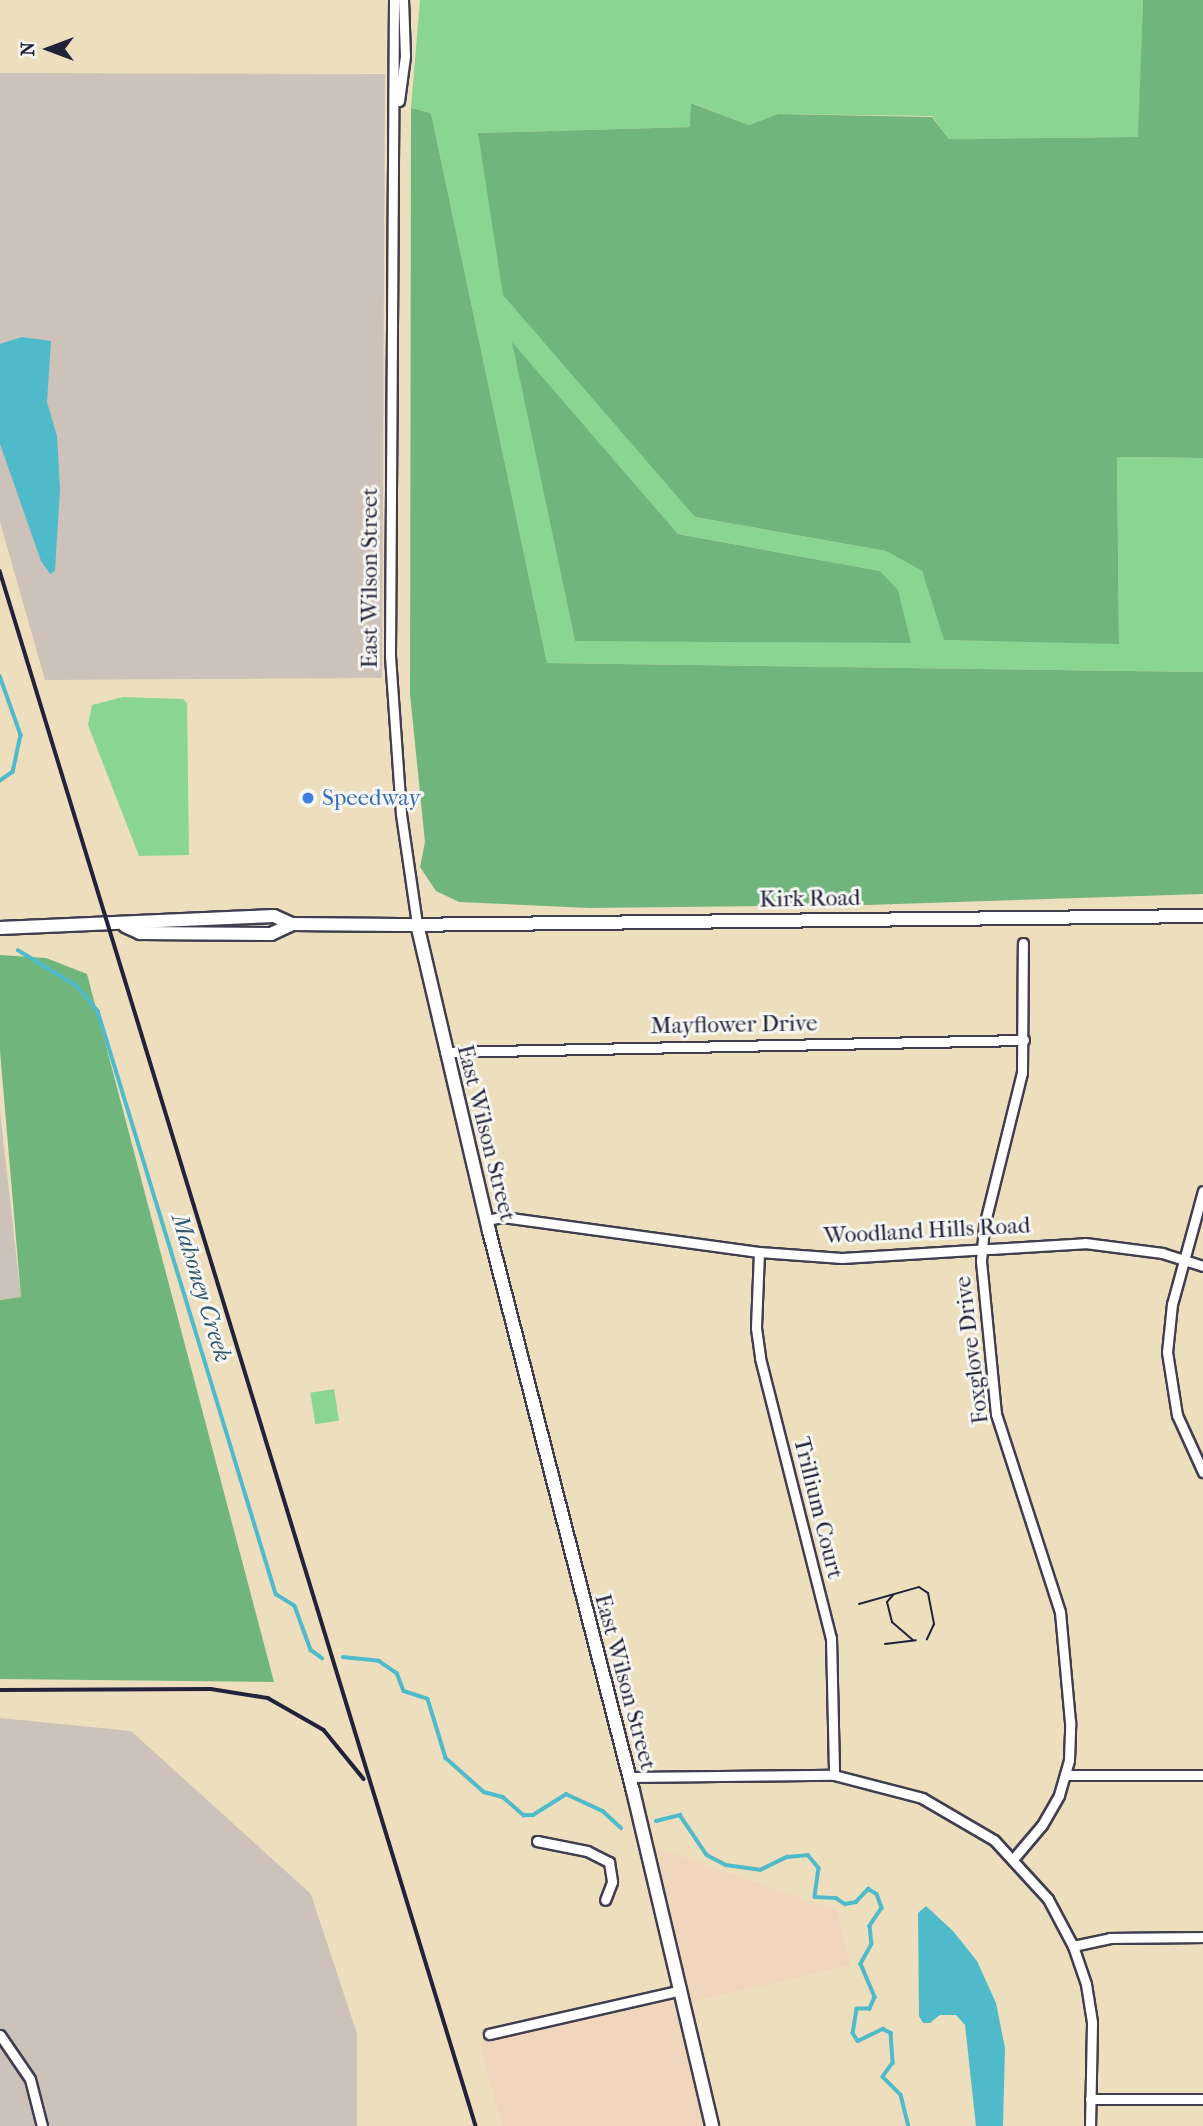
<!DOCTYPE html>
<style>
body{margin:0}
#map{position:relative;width:1203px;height:2126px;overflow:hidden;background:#eddfbe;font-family:"IM FELL French Canon",serif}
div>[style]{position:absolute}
.built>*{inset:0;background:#efd6bc}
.industrial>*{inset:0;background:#cdc2b9}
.green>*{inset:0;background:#8bd592;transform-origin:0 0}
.forest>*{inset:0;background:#70b67c}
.water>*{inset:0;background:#4fbbca}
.stream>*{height:3.5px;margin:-1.75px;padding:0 1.75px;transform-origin:1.75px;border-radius:1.75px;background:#4fbbca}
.roads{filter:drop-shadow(2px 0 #403e4f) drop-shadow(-2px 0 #403e4f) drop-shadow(0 2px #403e4f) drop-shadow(0 -2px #403e4f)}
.street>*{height:9px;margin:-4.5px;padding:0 4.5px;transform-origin:4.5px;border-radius:4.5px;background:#fff}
.secondary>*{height:12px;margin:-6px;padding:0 6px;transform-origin:6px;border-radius:6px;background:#fff}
.tram>*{height:2px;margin:-1px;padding:0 1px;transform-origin:1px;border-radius:1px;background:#22223b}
.rail>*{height:3.5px;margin:-1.75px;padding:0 1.75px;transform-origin:1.75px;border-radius:1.75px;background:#22223b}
.dots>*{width:19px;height:19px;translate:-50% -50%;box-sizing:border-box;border:4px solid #f6f6f2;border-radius:50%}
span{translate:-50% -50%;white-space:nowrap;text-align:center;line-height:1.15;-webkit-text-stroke:6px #f6f6f2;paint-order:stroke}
.street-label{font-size:23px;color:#22223b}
.shop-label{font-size:23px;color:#366cbe}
.left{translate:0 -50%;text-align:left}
.water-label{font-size:24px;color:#32586d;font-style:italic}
.north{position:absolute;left:14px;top:14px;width:70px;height:70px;-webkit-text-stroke:5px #f6f6f2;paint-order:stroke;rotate:270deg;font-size:19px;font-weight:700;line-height:28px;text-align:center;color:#22223b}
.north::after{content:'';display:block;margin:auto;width:24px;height:32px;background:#22223b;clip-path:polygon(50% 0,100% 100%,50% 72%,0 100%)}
</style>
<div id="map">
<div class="built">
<div style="clip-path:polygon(651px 1846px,837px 1910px,850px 1965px,687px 2003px)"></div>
<div style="clip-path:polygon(673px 1996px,705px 2126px,502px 2126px,480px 2043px)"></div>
</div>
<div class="industrial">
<div style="clip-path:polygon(0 73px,385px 74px,382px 678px,45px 680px,0 522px)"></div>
<div style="clip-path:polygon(0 1111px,21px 1297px,0 1300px)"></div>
<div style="clip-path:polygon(0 1718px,131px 1731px,311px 1894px,357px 2034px,357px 2126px,0 2126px)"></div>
</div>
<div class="green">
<div style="clip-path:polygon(evenodd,420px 0,1143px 0,1139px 137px,949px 139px,932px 116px,778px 114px,749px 125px,692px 103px,691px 127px,478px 133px,695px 517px,886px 551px,922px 571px,945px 640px,1119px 643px,1117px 457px,1203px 458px,1203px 672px,547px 663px,431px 113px,411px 108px,420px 0,513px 344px,678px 534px,880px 571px,575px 641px,513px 344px)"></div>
<div style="clip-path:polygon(123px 697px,183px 699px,187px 703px,189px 855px,139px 856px,88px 725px,92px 705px)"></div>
<div style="left:334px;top:1389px;width:32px;height:24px;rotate:81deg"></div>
</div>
<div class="forest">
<div style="clip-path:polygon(1143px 0,1203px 0,1203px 458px,1117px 457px,1119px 644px,944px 640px,922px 571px,886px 551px,695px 517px,503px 295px,478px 133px,690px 127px,691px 103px,749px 125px,778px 114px,932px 117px,949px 139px,1138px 137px)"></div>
<div style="clip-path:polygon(411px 108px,431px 113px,547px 663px,1203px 672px,1203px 894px,867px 905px,589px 908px,459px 902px,436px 891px,420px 867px,425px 842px,410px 694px)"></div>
<div style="clip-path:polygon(512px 342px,678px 534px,880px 571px,898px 590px,911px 643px,575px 641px)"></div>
<div style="clip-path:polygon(0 955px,46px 958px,87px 974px,274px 1682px,0 1679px,0 1300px,21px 1297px,0 1051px)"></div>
</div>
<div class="water">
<div style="clip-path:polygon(22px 337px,51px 341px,47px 402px,57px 436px,60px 489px,55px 571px,50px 574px,41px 561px,0 444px,0 344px)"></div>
<div style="clip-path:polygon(926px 1906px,953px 1931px,977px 1961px,996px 2003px,1005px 2048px,1003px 2126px,976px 2126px,965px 2025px,956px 2015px,940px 2015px,930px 2023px,923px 2023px,919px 2016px,918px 1913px)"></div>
</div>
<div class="stream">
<div style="left:0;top:676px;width:63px;rotate:70.4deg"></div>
<div style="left:21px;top:735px;width:38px;rotate:102deg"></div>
<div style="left:13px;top:772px;width:16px;rotate:145deg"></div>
<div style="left:18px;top:950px;width:69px;rotate:31.4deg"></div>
<div style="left:77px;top:986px;width:33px;rotate:50deg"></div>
<div style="left:98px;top:1011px;width:610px;rotate:73.02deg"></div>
<div style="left:276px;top:1594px;width:22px;rotate:32deg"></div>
<div style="left:295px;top:1606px;width:47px;rotate:70deg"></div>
<div style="left:311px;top:1650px;width:14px;rotate:36deg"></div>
<div style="left:343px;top:1657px;width:36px;rotate:6deg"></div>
<div style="left:379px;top:1661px;width:22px;rotate:34deg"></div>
<div style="left:397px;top:1673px;width:19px;rotate:69deg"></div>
<div style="left:404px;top:1691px;width:25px;rotate:18deg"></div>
<div style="left:428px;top:1699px;width:62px;rotate:73deg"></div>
<div style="left:446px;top:1758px;width:51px;rotate:41.8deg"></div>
<div style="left:484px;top:1792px;width:20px;rotate:15deg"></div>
<div style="left:503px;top:1797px;width:28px;rotate:41deg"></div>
<div style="left:524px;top:1815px;width:9px"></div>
<div style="left:533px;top:1815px;width:39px;rotate:-32deg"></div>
<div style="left:566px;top:1794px;width:41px;rotate:24.7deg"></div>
<div style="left:603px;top:1811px;width:25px;rotate:43deg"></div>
<div style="left:656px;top:1821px;width:25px;rotate:-14deg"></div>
<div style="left:680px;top:1815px;width:48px;rotate:56deg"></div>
<div style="left:707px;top:1855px;width:21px;rotate:28deg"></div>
<div style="left:726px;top:1865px;width:34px;rotate:8deg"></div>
<div style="left:760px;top:1870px;width:30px;rotate:-26deg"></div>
<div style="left:787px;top:1857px;width:21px;rotate:-5deg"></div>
<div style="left:808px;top:1855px;width:17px;rotate:50deg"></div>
<div style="left:819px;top:1868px;width:29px;rotate:98deg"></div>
<div style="left:815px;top:1897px;width:21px;rotate:3deg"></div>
<div style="left:836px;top:1898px;width:11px;rotate:34deg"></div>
<div style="left:845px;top:1904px;width:11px;rotate:-10deg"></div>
<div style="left:856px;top:1902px;width:18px;rotate:-47deg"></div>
<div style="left:868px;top:1889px;width:10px;rotate:29deg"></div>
<div style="left:877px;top:1894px;width:15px;rotate:70deg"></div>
<div style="left:882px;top:1908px;width:22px;rotate:124deg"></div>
<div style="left:870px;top:1926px;width:18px;rotate:84deg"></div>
<div style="left:872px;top:1944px;width:23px;rotate:119deg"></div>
<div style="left:861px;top:1964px;width:36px;rotate:67deg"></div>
<div style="left:875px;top:1997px;width:13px;rotate:113deg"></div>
<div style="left:870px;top:2009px;width:13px;rotate:180deg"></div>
<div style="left:857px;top:2009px;width:24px;rotate:99deg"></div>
<div style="left:853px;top:2033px;width:9px;rotate:58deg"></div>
<div style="left:858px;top:2041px;width:28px;rotate:-26deg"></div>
<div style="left:883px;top:2029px;width:9px;rotate:27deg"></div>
<div style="left:891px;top:2033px;width:30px;rotate:86deg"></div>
<div style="left:893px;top:2063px;width:17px;rotate:126deg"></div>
<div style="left:883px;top:2077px;width:25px;rotate:45deg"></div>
<div style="left:901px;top:2095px;width:32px;rotate:76deg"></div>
</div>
<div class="roads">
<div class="street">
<div style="left:394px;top:0;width:656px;rotate:90.35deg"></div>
<div style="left:390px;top:656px;width:158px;rotate:86deg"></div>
<div style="left:401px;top:814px;width:111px;rotate:81.7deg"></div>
<div style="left:399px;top:101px;width:45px;rotate:-82.4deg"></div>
<div style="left:405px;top:56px;width:56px;rotate:-92deg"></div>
<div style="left:445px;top:1052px;width:579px;rotate:-1.19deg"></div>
<div style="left:1203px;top:1191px;width:117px;rotate:105.3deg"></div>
<div style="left:1172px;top:1304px;width:48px;rotate:95.9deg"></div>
<div style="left:1167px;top:1352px;width:64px;rotate:81deg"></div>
<div style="left:1177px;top:1415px;width:63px;rotate:65.5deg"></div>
<div style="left:486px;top:1220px;width:17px;rotate:-10deg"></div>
<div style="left:503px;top:1217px;width:258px;rotate:7.8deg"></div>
<div style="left:759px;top:1252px;width:83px;rotate:4.1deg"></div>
<div style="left:842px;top:1258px;width:243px;rotate:-3.5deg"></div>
<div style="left:1085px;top:1243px;width:78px;rotate:7.4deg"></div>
<div style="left:1162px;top:1253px;width:43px;rotate:17.6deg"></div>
<div style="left:759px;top:1252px;width:76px;rotate:92.3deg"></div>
<div style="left:756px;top:1328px;width:30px;rotate:82deg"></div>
<div style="left:760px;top:1358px;width:289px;rotate:75.8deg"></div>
<div style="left:831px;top:1638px;width:137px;rotate:88.7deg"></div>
<div style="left:1065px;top:1775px;width:138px"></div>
<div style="left:629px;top:1777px;width:205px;rotate:-0.6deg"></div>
<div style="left:834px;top:1775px;width:91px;rotate:14.6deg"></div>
<div style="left:922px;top:1798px;width:83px;rotate:30.3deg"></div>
<div style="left:994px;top:1840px;width:80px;rotate:47.5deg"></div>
<div style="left:1048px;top:1899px;width:53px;rotate:62deg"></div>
<div style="left:1073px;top:1946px;width:40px;rotate:71.1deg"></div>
<div style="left:1086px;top:1984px;width:39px;rotate:81deg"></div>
<div style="left:1092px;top:2023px;width:103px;rotate:91.1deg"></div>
<div style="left:537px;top:1841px;width:51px;rotate:11.3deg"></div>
<div style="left:587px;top:1851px;width:25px;rotate:27deg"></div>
<div style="left:609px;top:1862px;width:20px;rotate:81deg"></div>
<div style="left:612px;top:1882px;width:19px;rotate:111deg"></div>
<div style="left:1014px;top:1858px;width:43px;rotate:-49.7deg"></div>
<div style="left:1042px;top:1825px;width:34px;rotate:-60deg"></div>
<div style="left:1059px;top:1795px;width:36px;rotate:-74deg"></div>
<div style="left:1069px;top:1760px;width:38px;rotate:-88deg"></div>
<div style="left:1070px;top:1722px;width:110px;rotate:-95.2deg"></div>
<div style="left:1060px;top:1612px;width:208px;rotate:-107.9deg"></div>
<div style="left:996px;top:1414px;width:154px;rotate:-95.6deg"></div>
<div style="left:981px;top:1261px;width:35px;rotate:-85deg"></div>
<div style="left:984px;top:1226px;width:158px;rotate:-76.1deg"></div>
<div style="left:1022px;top:1073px;width:130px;rotate:-89.6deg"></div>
<div style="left:1073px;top:1946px;width:38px;rotate:-12deg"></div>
<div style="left:1110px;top:1938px;width:93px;rotate:-0.6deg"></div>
<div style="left:489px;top:2034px;width:197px;rotate:-12.9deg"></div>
<div style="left:0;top:2035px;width:53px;rotate:55.7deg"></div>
<div style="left:30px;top:2079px;width:49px;rotate:75.7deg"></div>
<div style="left:1090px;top:2099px;width:113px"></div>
</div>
<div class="secondary">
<div style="left:417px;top:924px;width:315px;rotate:76.8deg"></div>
<div style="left:489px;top:1231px;width:578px;rotate:75.58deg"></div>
<div style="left:633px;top:1791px;width:344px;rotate:76.7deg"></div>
<div style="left:125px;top:926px;width:17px;rotate:25deg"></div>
<div style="left:140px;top:933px;width:131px;rotate:0.4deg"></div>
<div style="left:271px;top:934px;width:23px;rotate:-25deg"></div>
<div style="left:0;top:928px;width:274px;rotate:-2.5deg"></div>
<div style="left:274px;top:916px;width:20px;rotate:24deg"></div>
<div style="left:292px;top:924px;width:107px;rotate:0.5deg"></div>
<div style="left:399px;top:925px;width:804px;rotate:-0.64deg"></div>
</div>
</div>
<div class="tram">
<div style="left:893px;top:1595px;width:9px;rotate:131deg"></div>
<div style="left:887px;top:1602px;width:21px;rotate:76deg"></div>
<div style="left:892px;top:1622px;width:28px;rotate:41deg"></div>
<div style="left:859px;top:1604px;width:62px;rotate:-15.8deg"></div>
<div style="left:919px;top:1587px;width:11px;rotate:34deg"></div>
<div style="left:928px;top:1593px;width:32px;rotate:79deg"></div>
<div style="left:934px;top:1624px;width:17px;rotate:115deg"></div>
<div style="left:885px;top:1644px;width:31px;rotate:-7deg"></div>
</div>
<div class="rail">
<div style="left:0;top:571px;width:1626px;rotate:72.98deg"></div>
<div style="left:0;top:1690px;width:211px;rotate:-0.3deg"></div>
<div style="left:211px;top:1689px;width:58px;rotate:9deg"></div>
<div style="left:268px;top:1698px;width:64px;rotate:29.7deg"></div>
<div style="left:324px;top:1730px;width:63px;rotate:50.8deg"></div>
</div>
<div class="dots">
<div style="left:308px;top:798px;background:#3f7fe0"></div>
</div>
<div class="street-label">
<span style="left:370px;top:578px;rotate:-90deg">East Wilson Street</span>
<span style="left:810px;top:899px;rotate:-1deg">Kirk Road</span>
<span style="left:734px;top:1025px;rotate:-1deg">Mayflower Drive</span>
<span style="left:486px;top:1133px;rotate:76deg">East Wilson Street</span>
<span style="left:927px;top:1231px;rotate:-3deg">Woodland Hills Road</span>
<span style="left:972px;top:1350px;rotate:-97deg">Foxglove Drive</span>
<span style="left:818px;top:1508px;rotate:76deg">Trillium Court</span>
<span style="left:625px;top:1682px;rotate:75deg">East Wilson Street</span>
</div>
<div class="shop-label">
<span class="left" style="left:322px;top:798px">Speedway</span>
</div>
<div class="water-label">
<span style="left:201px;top:1288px;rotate:73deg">Mahoney Creek</span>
</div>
<div class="north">N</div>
</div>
